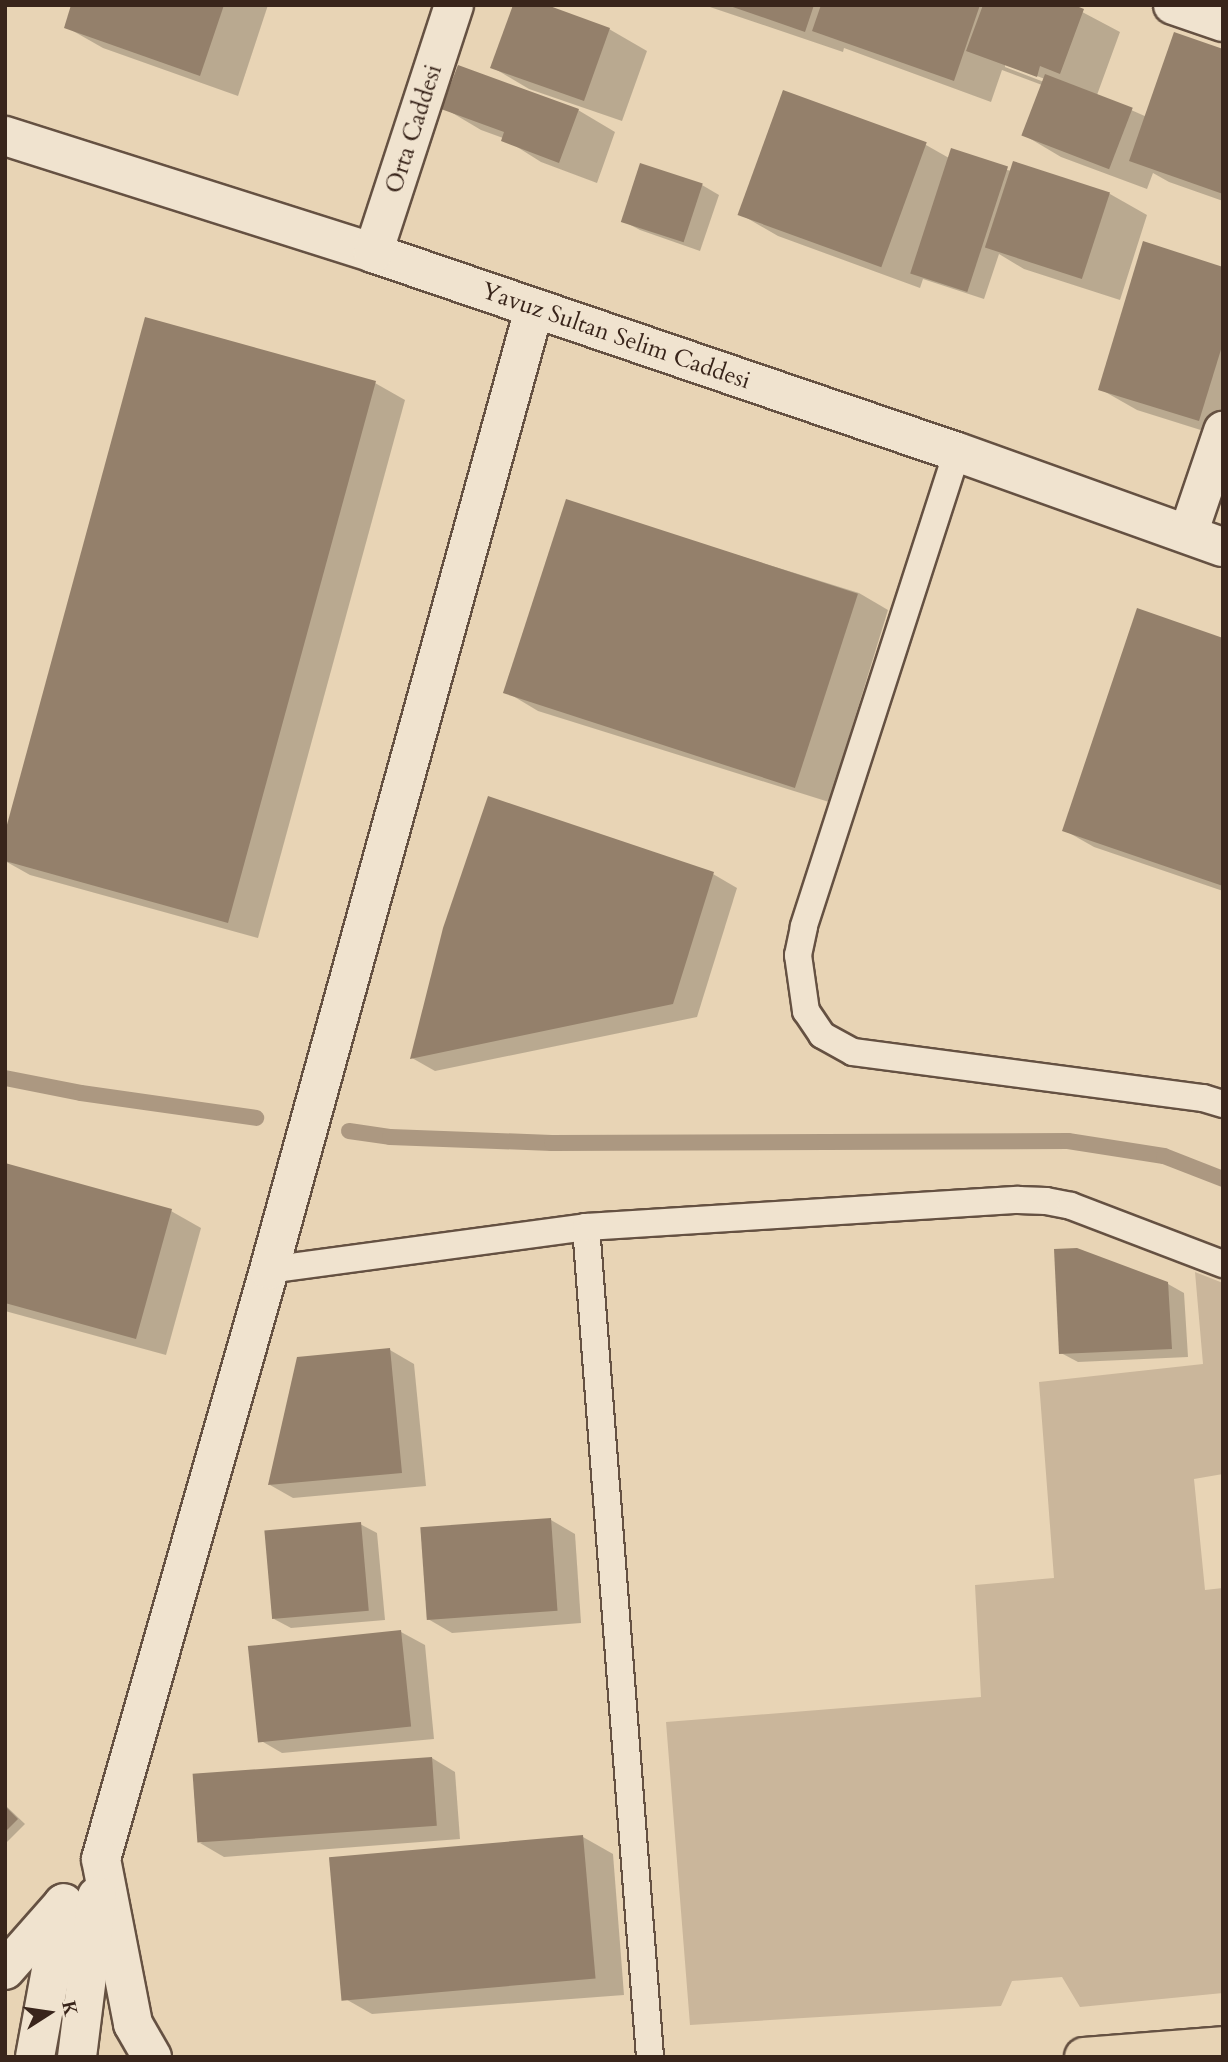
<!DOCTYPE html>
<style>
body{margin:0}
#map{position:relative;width:1228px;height:2062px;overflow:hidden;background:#e8d4b5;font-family:Cardo,serif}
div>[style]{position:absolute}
.green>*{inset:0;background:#cab69b}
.shadow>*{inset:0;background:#0003}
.stream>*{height:16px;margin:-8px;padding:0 8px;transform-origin:8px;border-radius:8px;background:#ac9881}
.building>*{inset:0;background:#94806b;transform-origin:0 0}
.roads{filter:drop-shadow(2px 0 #655142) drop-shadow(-2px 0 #655142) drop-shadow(0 2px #655142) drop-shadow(0 -2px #655142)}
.lane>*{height:26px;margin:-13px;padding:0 13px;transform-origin:13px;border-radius:13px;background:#f0e3cf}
.street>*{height:38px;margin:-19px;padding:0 19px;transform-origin:19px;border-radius:19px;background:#f0e3cf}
.secondary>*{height:38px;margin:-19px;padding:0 19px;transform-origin:19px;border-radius:19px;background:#f0e3cf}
.primary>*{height:38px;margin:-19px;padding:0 19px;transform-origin:19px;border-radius:19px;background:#e8d4b5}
span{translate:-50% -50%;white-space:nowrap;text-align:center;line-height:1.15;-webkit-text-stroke:5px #f0e3cf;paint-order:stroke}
.street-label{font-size:24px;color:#39251b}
.frame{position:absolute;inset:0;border:7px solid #39251b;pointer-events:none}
.north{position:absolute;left:14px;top:1978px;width:70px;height:70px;-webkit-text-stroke:5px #f0e3cf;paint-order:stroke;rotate:78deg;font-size:19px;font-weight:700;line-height:28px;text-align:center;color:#39251b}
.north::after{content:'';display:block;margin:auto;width:24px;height:32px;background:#39251b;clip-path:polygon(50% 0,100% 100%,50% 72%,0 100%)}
</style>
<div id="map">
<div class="green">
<div style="clip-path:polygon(1195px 1272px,1223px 1283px,1223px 1474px,1194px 1479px,1205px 1590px,1223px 1588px,1223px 1993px,1080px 2007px,1062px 1977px,1012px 1981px,1001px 2006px,690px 2025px,666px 1722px,981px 1697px,975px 1585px,1054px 1578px,1039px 1382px,1203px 1364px)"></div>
</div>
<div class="shadow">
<div style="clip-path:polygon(73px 5px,268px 5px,238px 96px,103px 48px,66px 27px)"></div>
<div style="clip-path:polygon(evenodd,704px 5px,1069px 5px,1120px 32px,1097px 95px,1147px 117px,1223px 50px,1223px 201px,1169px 182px,1153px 173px,1147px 189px,1061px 157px,1024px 135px,1042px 85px,1002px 70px,991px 102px,844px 48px,843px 52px,704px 5px,1005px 64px,1045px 79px,1044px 82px,1005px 67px,1005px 64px)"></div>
<div style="clip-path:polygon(609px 29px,647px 51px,622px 121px,529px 89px,492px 67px)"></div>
<div style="clip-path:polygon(784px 92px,926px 145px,949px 158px,1012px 171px,1014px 163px,1110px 194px,1147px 215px,1120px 300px,1024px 269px,999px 254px,984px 299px,923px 279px,920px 288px,778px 236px,740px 214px)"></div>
<div style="clip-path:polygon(444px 108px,578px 110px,615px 132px,597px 183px,541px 162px,503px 138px,481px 130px)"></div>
<div style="clip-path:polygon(702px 185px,719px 195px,700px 251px,640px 230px,623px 221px)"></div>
<div style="clip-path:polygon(1223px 269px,1223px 437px,1137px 410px,1100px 389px)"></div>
<div style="clip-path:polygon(375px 383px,405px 400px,258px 938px,30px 875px,5px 861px,5px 839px)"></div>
<div style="clip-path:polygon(567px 502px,859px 593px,888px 610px,829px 802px,538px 711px,508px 693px)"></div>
<div style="clip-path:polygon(1223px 640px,1223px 891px,1094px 847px,1064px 830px)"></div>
<div style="clip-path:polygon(713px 874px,737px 888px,697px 1017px,435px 1071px,412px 1058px)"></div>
<div style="clip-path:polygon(5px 1165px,171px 1211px,201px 1228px,166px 1355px,5px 1311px)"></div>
<div style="clip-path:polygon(1168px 1284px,1184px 1293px,1188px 1357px,1078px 1362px,1061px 1353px)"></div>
<div style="clip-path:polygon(390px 1350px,414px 1364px,426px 1486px,293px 1498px,270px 1485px)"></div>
<div style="clip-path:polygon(551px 1520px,575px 1534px,581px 1623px,452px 1633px,428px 1619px)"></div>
<div style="clip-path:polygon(360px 1524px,377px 1533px,385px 1620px,291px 1628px,274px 1619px)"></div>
<div style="clip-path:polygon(401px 1632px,425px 1645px,434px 1739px,282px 1753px,258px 1739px)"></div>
<div style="clip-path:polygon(432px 1758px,455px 1772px,460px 1839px,224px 1857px,200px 1843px)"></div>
<div style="clip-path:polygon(5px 1805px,25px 1824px,5px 1844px)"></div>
<div style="clip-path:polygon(583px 1837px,613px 1854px,624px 1995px,372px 2014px,342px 1997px)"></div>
</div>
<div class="stream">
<div style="left:5px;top:1078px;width:77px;rotate:11.2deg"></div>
<div style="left:81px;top:1093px;width:177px;rotate:8.1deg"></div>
<div style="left:349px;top:1131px;width:41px;rotate:8.3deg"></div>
<div style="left:390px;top:1137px;width:162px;rotate:2.1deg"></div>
<div style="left:552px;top:1143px;width:516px;rotate:-0.22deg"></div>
<div style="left:1068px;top:1141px;width:97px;rotate:8.9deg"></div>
<div style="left:1164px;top:1156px;width:63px;rotate:21.3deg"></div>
</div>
<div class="building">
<div style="clip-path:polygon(71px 5px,224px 5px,200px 76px,64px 28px)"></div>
<div style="clip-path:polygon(513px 5px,547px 5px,610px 28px,584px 101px,490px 68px)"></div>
<div style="clip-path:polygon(727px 5px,814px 5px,805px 32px)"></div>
<div style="clip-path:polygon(821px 5px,980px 5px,954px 81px,812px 31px)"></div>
<div style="clip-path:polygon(983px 5px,1074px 5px,1084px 9px,1060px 74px,1040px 66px,1037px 77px,966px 51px)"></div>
<div style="clip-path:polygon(1174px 32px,1223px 49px,1223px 194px,1129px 161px)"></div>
<div style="clip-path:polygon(458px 65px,579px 109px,559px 163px,501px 141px,504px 132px,441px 109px)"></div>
<div style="left:1045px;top:74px;width:94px;height:66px;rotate:21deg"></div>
<div style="left:783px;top:90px;width:153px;height:133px;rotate:20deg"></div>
<div style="left:951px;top:148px;width:60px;height:132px;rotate:18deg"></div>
<div style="left:1013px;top:161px;width:102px;height:91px;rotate:18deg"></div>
<div style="left:640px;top:163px;width:66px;height:62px;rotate:18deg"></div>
<div style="clip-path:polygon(1143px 241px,1223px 267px,1223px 343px,1199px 421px,1098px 390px)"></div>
<div style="clip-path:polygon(145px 317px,376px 381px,228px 923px,5px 861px,5px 832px)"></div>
<div style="left:566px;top:499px;width:307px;height:204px;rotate:18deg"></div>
<div style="clip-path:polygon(1137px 608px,1223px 638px,1223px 886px,1062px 831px)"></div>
<div style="clip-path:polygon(488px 796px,714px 872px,673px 1004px,410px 1059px,443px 928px)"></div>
<div style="clip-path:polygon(5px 1163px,172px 1209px,136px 1339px,5px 1303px)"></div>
<div style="clip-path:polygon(1077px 1248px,1168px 1282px,1172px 1349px,1059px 1354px,1054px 1249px)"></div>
<div style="clip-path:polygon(390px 1348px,402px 1473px,268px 1485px,297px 1357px)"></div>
<div style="left:551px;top:1518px;width:93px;height:131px;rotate:86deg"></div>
<div style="left:361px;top:1522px;width:89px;height:97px;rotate:85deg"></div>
<div style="left:401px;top:1630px;width:97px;height:154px;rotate:84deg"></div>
<div style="left:432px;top:1757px;width:69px;height:240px;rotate:86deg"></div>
<div style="clip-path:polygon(5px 1806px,18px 1819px,5px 1832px)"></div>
<div style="left:583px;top:1835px;width:144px;height:255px;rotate:85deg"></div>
</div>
<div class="roads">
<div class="lane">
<div style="left:957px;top:452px;width:499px;rotate:107.9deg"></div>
<div style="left:804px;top:927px;width:29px;rotate:102deg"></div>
<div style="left:798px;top:955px;width:57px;rotate:81.9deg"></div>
<div style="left:806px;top:1011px;width:29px;rotate:56deg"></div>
<div style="left:822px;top:1035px;width:35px;rotate:29deg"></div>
<div style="left:853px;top:1052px;width:353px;rotate:7.5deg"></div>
<div style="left:1203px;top:1098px;width:21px;rotate:17deg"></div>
<div style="left:586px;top:1227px;width:832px;rotate:85.59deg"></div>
<div style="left:269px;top:1270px;width:320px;rotate:-7.7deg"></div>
<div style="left:586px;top:1227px;width:433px;rotate:-3.6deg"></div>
<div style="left:1018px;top:1200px;width:28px;rotate:2deg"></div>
<div style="left:1046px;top:1201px;width:25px;rotate:11deg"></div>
<div style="left:1071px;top:1206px;width:163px;rotate:20.9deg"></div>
</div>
<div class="street">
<div style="left:1173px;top:5px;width:53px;rotate:18.8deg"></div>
<div style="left:101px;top:1859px;width:612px;rotate:-74.08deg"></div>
<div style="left:269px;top:1270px;width:997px;rotate:-74.58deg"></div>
</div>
<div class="secondary">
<div style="left:5px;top:136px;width:386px;rotate:17.6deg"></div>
<div style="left:373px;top:253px;width:617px;rotate:18.82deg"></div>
<div style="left:957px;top:452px;width:282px;rotate:19.7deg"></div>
<div style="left:373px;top:253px;width:261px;rotate:-71.9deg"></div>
<div style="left:1188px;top:534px;width:109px;rotate:-71.2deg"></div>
<div style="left:101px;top:1859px;width:168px;rotate:79deg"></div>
<div style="left:133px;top:2024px;width:38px;rotate:60deg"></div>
<div style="left:5px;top:1970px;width:89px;rotate:-48.6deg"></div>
<div style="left:35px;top:2057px;width:156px;rotate:-79.6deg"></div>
<div style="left:77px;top:2057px;width:162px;rotate:-82.9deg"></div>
</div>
<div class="primary">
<div style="left:1084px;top:2057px;width:139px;rotate:-4.5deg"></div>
</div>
</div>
<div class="street-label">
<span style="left:414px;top:129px;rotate:-72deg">Orta Caddesi</span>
<span style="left:616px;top:336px;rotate:19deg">Yavuz Sultan Selim Caddesi</span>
</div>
<div class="frame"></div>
<div class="north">K</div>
</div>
